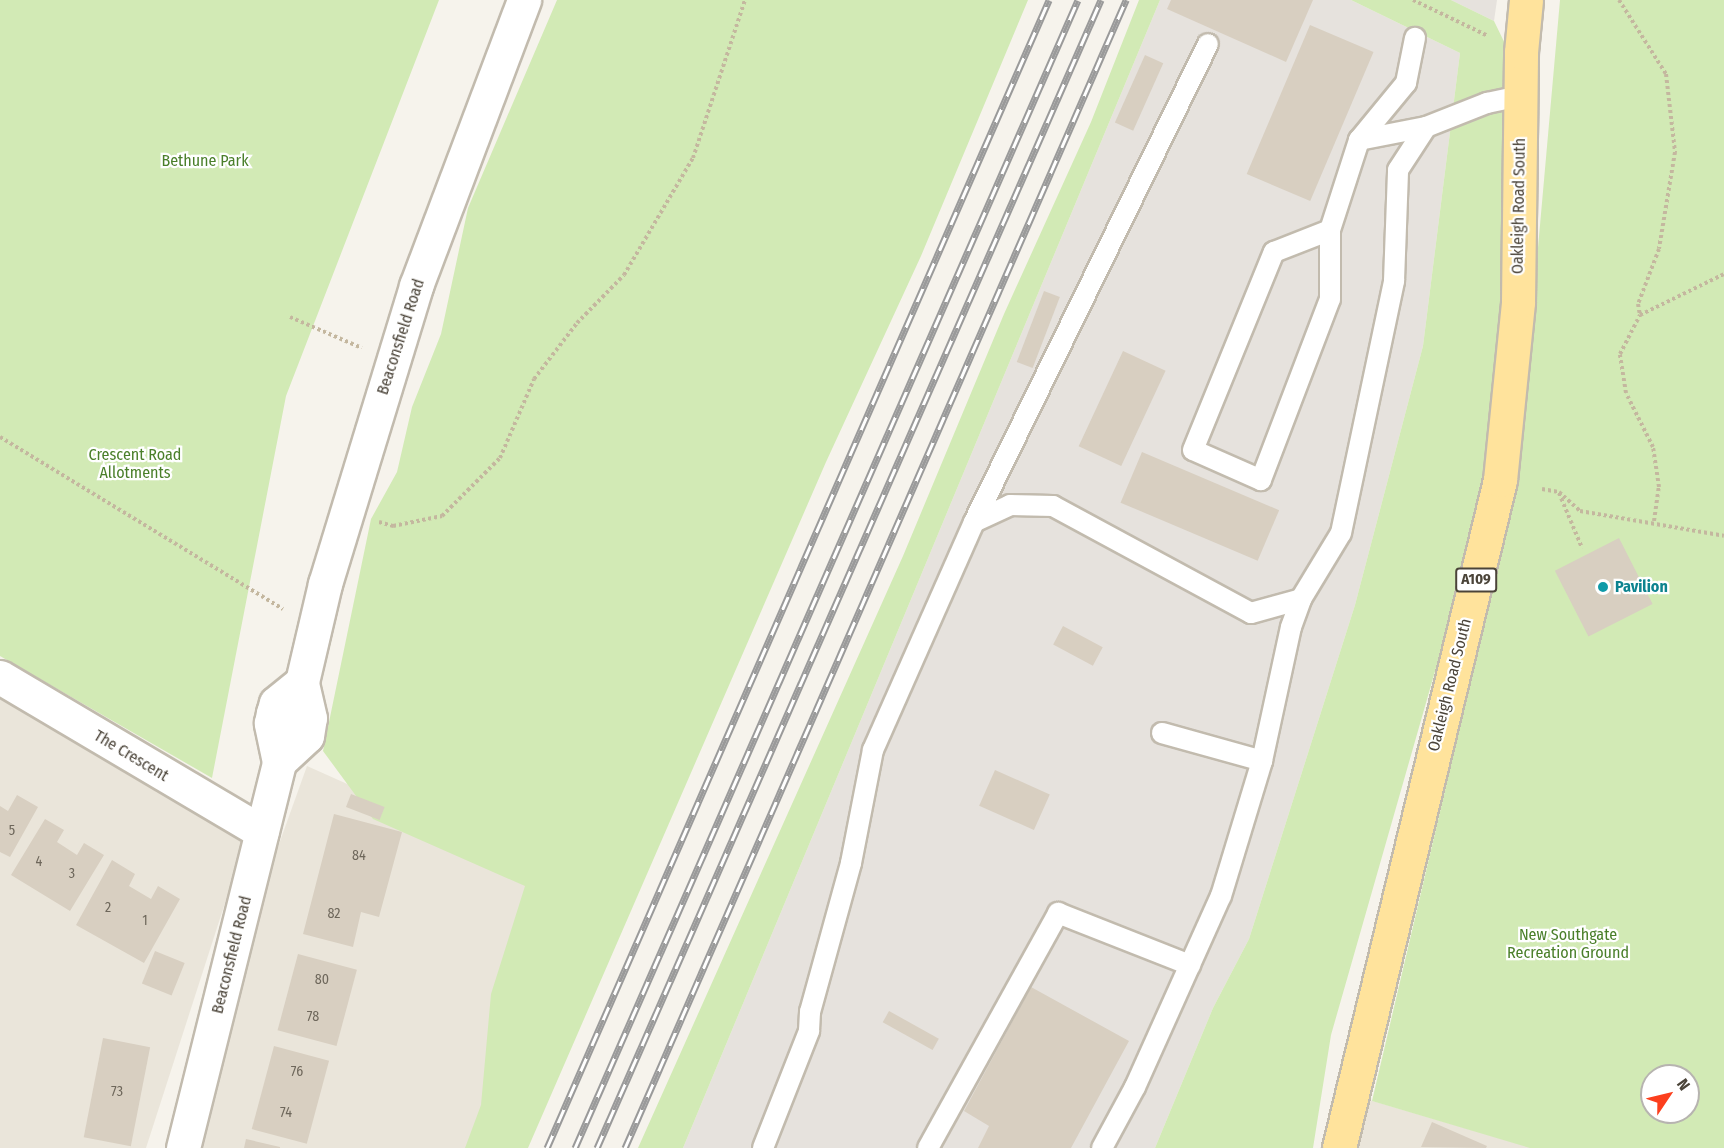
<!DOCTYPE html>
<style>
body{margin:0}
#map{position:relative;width:1724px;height:1148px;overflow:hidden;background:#f6f3ec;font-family:"Fira Sans Condensed",sans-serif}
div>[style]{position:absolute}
.residential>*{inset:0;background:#eae5da}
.industrial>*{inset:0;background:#e6e2dd}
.green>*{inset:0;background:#d2eab5}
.building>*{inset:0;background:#d8cfc1;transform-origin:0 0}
.path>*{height:4px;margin-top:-2px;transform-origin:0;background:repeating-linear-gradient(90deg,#c4b79f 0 3px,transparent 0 6px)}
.roads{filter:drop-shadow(2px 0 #c2bbae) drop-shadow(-2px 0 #c2bbae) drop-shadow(0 2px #c2bbae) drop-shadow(0 -2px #c2bbae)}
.lane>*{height:20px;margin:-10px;padding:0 10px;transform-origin:10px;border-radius:10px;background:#fff}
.street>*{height:33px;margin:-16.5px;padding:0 16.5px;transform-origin:16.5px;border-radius:16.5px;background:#fff}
.primary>*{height:33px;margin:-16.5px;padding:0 16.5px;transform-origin:16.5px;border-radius:16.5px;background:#ffe39c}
.rail>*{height:7px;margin-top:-3.5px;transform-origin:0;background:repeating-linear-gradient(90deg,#fff 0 14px,#9a9a9a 0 28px);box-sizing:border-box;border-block:2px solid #9a9a9a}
.dots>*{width:16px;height:16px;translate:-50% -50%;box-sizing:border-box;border:3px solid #fff;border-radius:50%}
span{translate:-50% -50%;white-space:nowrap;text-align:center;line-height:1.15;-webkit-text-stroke:4.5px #fff;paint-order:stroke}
.number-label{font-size:14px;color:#6e675b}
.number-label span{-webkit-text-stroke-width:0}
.shield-label span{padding:2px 4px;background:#fff;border:2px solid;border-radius:4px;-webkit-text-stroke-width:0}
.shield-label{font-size:15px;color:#4b4439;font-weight:700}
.park-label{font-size:16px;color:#4a7f2a}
.street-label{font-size:16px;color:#4b4439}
.culture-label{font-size:16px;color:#0d838f;font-weight:700}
.left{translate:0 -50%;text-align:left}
.north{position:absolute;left:1640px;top:1064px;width:60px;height:60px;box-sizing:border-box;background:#fff;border:2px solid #b7b4b0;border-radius:50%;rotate:55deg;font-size:16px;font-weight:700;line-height:24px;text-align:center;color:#4b4439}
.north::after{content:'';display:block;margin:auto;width:21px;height:27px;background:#fc3f1d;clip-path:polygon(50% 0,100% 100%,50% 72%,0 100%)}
</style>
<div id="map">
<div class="residential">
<div style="clip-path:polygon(0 696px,245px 841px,146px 1148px,0 1148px)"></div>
<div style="clip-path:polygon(307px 766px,627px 909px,516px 1148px,170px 1148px)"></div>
<div style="clip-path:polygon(1352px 1095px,1533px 1148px,1340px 1148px)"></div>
</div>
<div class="industrial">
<div style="clip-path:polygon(1160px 0,1351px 0,1460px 53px,1423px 346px,1355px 605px,1249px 939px,1213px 1008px,1155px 1148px,683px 1148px)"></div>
<div style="clip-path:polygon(1451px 0,1497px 0,1494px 21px)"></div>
</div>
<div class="green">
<div style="clip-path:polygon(0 0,439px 0,286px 396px,212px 778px,0 656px)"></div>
<div style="clip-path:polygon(557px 0,1028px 0,921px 256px,826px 462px,528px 1148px,465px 1148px,481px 1105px,491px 994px,525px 886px,373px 819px,323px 751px,371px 519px,397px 472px,412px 407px,441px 334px,468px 208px)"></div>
<div style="clip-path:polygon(1139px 0,1160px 0,683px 1148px,638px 1148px,903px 556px,1004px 314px,1091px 122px)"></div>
<div style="clip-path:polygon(1351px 0,1451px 0,1494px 21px,1511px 56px,1506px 285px,1480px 514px,1331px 1035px,1313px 1148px,1155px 1148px,1213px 1008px,1249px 939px,1355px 605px,1423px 346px,1460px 53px)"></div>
<div style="clip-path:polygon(evenodd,1560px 0,1724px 0,1724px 1148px,1530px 1148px,1372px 1101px,1517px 484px,1560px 0,1652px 1076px,1688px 1076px,1688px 1112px,1652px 1112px,1652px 1076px)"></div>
</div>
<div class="building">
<div style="clip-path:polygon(1171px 0,1313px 0,1286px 62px,1167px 9px)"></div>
<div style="left:1310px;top:25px;width:69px;height:162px;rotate:23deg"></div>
<div style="left:1145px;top:55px;width:20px;height:74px;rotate:24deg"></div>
<div style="left:1044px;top:291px;width:17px;height:76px;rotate:21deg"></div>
<div style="left:1123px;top:351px;width:47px;height:105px;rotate:25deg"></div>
<div style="left:1142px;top:452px;width:149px;height:55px;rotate:23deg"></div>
<div style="left:1619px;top:538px;width:74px;height:72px;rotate:63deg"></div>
<div style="left:1063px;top:626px;width:45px;height:21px;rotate:28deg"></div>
<div style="left:995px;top:770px;width:60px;height:39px;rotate:24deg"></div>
<div style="left:351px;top:794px;width:36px;height:14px;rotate:21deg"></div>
<div style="clip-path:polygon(17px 795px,38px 807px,10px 857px,0 852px,0 806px,8px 811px)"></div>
<div style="clip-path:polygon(334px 814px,402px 832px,379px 917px,361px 912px,353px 947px,303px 934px)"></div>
<div style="clip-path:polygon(45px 819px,64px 830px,57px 842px,77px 855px,84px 843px,104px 855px,70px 911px,11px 875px)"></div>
<div style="clip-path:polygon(112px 860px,135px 874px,129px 886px,151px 899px,158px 886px,180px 899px,144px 963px,76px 925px)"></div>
<div style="left:155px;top:951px;width:32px;height:35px;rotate:22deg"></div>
<div style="left:298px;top:954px;width:61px;height:79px;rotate:15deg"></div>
<div style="clip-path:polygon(1031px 987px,1129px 1041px,1071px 1148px,978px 1148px,989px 1126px,964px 1111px)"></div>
<div style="left:889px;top:1011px;width:57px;height:13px;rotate:29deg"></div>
<div style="left:103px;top:1038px;width:48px;height:101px;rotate:11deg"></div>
<div style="left:274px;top:1046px;width:57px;height:86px;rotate:15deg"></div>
<div style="clip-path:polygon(1432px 1122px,1487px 1146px,1486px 1148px,1421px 1147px)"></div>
<div style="clip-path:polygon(246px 1139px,280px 1147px,280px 1148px,244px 1148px)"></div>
</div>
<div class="path">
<div style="left:1413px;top:0;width:83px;rotate:25.6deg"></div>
<div style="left:1619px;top:0;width:88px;rotate:57.6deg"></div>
<div style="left:1666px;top:74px;width:79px;rotate:83.4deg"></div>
<div style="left:1675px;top:152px;width:98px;rotate:99.4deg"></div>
<div style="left:1659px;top:249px;width:59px;rotate:110.9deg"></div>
<div style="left:1638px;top:304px;width:11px;rotate:80deg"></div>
<div style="left:290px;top:317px;width:78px;rotate:23.3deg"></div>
<div style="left:0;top:437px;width:331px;rotate:31.3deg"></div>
<div style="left:1542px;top:489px;width:17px;rotate:10deg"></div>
<div style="left:1559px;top:492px;width:28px;rotate:42deg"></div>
<div style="left:1580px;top:511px;width:146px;rotate:9.8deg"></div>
<div style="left:1559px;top:493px;width:60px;rotate:67.3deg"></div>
<div style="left:1654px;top:521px;width:34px;rotate:-82deg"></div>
<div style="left:1659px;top:487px;width:40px;rotate:-98.5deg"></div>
<div style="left:1653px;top:447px;width:60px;rotate:-116.6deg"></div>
<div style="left:1626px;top:393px;width:39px;rotate:-99deg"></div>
<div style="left:1620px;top:354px;width:44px;rotate:-62.9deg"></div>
<div style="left:1640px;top:315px;width:93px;rotate:-26deg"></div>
<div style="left:379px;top:522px;width:15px;rotate:16deg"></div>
<div style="left:393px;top:526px;width:50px;rotate:-11.5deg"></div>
<div style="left:442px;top:516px;width:82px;rotate:-45deg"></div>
<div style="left:500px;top:458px;width:86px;rotate:-66.7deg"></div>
<div style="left:534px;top:379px;width:71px;rotate:-52.5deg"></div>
<div style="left:577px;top:323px;width:67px;rotate:-45.6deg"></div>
<div style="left:624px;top:275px;width:136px;rotate:-59.5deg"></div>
<div style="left:693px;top:158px;width:166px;rotate:-71.8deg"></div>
</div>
<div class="roads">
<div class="lane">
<div style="left:1359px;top:140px;width:74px;rotate:-50.5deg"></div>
<div style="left:1406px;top:83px;width:46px;rotate:-78.7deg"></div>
<div style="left:1330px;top:230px;width:69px;rotate:90deg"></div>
<div style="left:1330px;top:299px;width:194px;rotate:110.9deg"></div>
<div style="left:1261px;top:480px;width:74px;rotate:-156.2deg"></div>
<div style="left:1193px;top:450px;width:214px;rotate:-67.8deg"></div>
<div style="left:1274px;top:252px;width:60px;rotate:-21.4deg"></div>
<div style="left:1330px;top:230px;width:95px;rotate:-72.1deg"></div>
<div style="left:1359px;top:140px;width:68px;rotate:-11deg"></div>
<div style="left:974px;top:522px;width:40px;rotate:-25deg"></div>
<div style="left:1010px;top:505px;width:43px;rotate:1.3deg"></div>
<div style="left:1053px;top:506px;width:225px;rotate:28.4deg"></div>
<div style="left:1251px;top:613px;width:52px;rotate:-15.6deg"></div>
<div style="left:1162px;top:733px;width:104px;rotate:15.6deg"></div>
<div style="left:1262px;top:761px;width:137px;rotate:-77.8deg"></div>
<div style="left:1291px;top:627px;width:30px;rotate:-70deg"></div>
<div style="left:1301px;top:599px;width:77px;rotate:-58.8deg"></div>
<div style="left:1341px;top:533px;width:258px;rotate:-78.1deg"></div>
<div style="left:1394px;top:281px;width:111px;rotate:-87.9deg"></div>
<div style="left:1398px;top:170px;width:51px;rotate:-56.9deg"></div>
<div style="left:1426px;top:127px;width:66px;rotate:-21.5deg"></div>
<div style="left:1487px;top:103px;width:35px;rotate:-12deg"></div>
<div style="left:282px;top:754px;width:66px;rotate:-74.3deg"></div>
<div style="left:763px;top:1148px;width:126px;rotate:-68.5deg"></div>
<div style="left:809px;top:1031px;width:19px;rotate:-87deg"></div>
<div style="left:810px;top:1012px;width:155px;rotate:-74.6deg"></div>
<div style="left:851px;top:863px;width:115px;rotate:-79deg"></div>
<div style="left:873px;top:750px;width:249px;rotate:-66.1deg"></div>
<div style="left:974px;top:522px;width:532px;rotate:-63.92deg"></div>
<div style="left:928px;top:1148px;width:269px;rotate:-61deg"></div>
<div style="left:1058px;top:913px;width:142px;rotate:21.5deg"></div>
<div style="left:1102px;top:1148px;width:69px;rotate:-61.6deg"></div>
<div style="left:1135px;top:1087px;width:209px;rotate:-65.8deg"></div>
<div style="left:1221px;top:896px;width:141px;rotate:-73.1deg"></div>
</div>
<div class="street">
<div style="left:0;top:677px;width:304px;rotate:30.6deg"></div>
<div style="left:279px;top:762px;width:38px;rotate:-43deg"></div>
<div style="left:307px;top:736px;width:18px;rotate:-81deg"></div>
<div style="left:310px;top:718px;width:37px;rotate:-103deg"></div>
<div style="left:302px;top:682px;width:101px;rotate:-76.8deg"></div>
<div style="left:325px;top:584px;width:312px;rotate:-73deg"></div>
<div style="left:416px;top:286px;width:306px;rotate:-69.3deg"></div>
<div style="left:183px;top:1148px;width:398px;rotate:-76deg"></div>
<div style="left:279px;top:762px;width:40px;rotate:-102deg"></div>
<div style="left:271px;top:723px;width:10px;rotate:-79deg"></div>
<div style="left:273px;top:713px;width:10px;rotate:-73deg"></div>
<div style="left:276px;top:703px;width:33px;rotate:-39deg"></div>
</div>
<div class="primary">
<div style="left:1339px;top:1148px;width:687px;rotate:-76.45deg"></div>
<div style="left:1500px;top:480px;width:179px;rotate:-84.2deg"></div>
<div style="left:1518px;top:302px;width:250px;rotate:-89.3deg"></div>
<div style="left:1521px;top:52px;width:52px;rotate:-84.5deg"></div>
</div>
</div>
<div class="rail">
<div style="left:547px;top:1148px;width:1253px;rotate:-66.38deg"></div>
<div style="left:575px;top:1148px;width:1253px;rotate:-66.34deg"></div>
<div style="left:597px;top:1148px;width:1254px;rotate:-66.3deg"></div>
<div style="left:625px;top:1148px;width:1253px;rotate:-66.42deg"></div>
</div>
<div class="dots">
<div style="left:1603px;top:587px;background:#0f9aa8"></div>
</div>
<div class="number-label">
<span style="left:12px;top:831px">5</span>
<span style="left:359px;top:856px">84</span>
<span style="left:39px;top:862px">4</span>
<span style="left:72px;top:874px">3</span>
<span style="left:108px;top:908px">2</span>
<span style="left:334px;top:914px">82</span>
<span style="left:145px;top:921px">1</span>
<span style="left:322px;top:980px">80</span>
<span style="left:313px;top:1017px">78</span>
<span style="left:297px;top:1072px">76</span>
<span style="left:117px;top:1092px">73</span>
<span style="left:286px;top:1113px">74</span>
</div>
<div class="shield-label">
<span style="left:1476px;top:580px">A109</span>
</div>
<div class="park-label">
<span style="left:205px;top:161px">Bethune Park</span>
<span style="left:135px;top:464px">Crescent Road<br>Allotments</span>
<span style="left:1568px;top:944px">New Southgate<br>Recreation Ground</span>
</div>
<div class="street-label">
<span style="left:1519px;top:206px;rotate:-89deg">Oakleigh Road South</span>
<span style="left:401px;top:337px;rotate:-72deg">Beaconsfield Road</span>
<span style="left:1450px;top:685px;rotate:-76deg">Oakleigh Road South</span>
<span style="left:131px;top:756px;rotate:31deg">The Crescent</span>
<span style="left:232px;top:955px;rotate:-76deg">Beaconsfield Road</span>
</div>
<div class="culture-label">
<span class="left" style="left:1615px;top:587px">Pavilion</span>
</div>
<div class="north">N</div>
</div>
